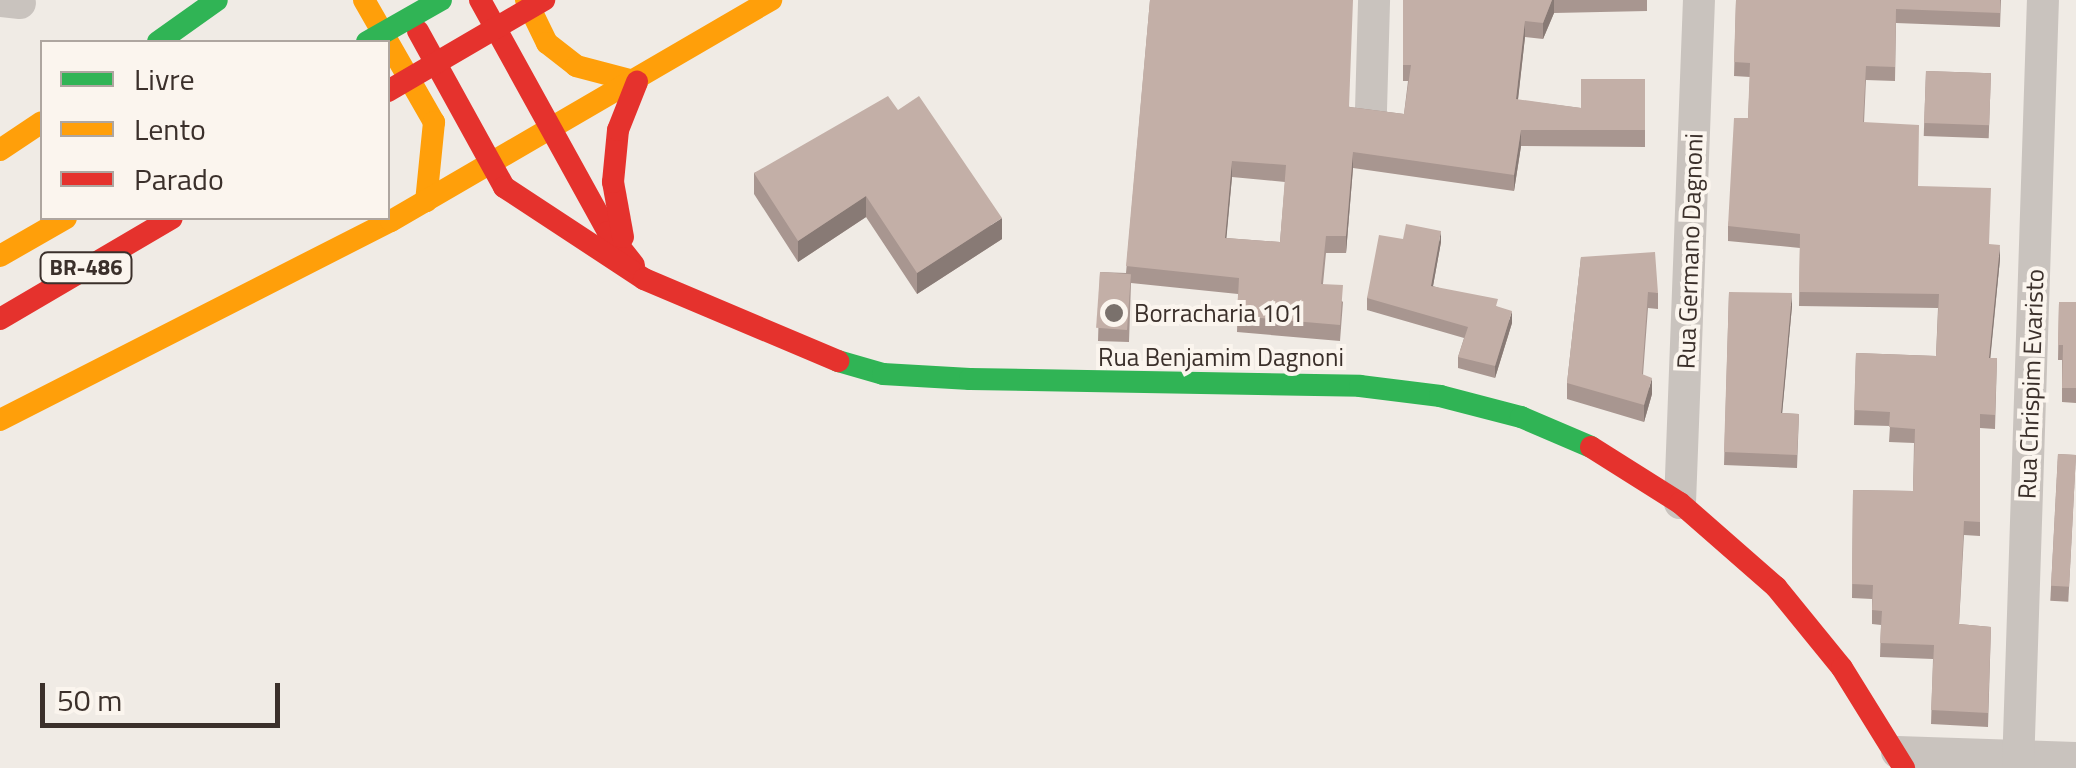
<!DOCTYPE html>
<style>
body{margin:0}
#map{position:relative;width:2076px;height:768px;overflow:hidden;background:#f0ebe5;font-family:"Titillium Web",sans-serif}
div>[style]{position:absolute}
.street>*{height:32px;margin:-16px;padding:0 16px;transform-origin:16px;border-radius:16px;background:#c9c3be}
.fast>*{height:22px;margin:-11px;padding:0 11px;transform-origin:11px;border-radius:11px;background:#30b455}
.slow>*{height:22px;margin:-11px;padding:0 11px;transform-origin:11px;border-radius:11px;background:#ff9f0a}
.jam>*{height:22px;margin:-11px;padding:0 11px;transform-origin:11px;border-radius:11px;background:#e5322d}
.fast-bridge>*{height:22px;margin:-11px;padding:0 11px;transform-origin:11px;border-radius:11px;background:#30b455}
.jam-bridge>*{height:22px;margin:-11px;padding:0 11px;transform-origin:11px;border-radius:11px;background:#e5322d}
.wall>*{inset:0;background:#a89690;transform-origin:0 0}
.shaded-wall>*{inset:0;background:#887a75}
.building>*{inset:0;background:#c3afa7;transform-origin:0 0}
.dots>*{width:28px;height:28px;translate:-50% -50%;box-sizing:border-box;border:5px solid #fbf5ee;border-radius:50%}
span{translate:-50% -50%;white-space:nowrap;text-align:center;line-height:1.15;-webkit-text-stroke:8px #fbf5ee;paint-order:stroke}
.shield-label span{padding:2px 8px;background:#fbf5ee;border:2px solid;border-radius:8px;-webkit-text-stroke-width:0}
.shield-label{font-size:22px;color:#3b302b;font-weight:700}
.street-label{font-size:25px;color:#3b302b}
.poi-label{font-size:25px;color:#3b302b}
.left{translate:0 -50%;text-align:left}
.legend{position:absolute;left:40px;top:40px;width:350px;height:180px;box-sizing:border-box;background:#fbf5ee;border:2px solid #aea6a0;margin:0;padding:12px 18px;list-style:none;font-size:30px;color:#3b302b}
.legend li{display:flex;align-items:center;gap:20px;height:50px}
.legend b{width:50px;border:2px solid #aea6a0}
.scale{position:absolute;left:40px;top:683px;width:240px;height:45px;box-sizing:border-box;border:5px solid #3b302b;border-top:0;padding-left:12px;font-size:30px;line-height:35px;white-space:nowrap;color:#3b302b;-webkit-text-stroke:8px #fbf5ee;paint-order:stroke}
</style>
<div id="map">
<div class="street">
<div style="left:0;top:1px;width:20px;rotate:6deg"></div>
<div style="left:1371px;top:110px;width:110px;rotate:-88.4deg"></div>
<div style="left:1680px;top:503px;width:503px;rotate:-87.84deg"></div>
<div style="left:1897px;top:752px;width:179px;rotate:1.9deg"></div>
<div style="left:2018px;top:768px;width:768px;rotate:-88.14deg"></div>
</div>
<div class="fast">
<div style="left:158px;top:42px;width:72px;rotate:-35.4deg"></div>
<div style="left:838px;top:361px;width:47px;rotate:16.1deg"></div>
<div style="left:883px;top:374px;width:87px;rotate:3.3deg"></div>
<div style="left:970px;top:379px;width:390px;rotate:1deg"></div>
<div style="left:1360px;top:386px;width:81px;rotate:7.1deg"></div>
<div style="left:1440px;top:396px;width:84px;rotate:14.5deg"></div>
<div style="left:1521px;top:417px;width:76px;rotate:23.2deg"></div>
</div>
<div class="slow">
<div style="left:364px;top:0;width:141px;rotate:60.2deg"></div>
<div style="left:434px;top:122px;width:80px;rotate:95.7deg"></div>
<div style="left:526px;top:0;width:48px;rotate:64deg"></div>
<div style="left:547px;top:43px;width:37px;rotate:38deg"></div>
<div style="left:576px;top:66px;width:63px;rotate:14.7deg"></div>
<div style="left:0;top:150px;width:50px;rotate:-33.7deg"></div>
<div style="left:0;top:256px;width:76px;rotate:-29.9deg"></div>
<div style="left:0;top:420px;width:439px;rotate:-27deg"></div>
<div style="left:391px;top:221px;width:440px;rotate:-30.2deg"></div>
</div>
<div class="jam">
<div style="left:480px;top:0;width:265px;rotate:61.1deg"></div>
<div style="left:608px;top:232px;width:42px;rotate:51.8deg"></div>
<div style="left:418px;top:31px;width:178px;rotate:61.1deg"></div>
<div style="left:504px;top:187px;width:168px;rotate:33.3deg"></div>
<div style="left:644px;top:279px;width:211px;rotate:22.9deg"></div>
<div style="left:623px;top:237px;width:56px;rotate:-100.3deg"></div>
<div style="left:613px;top:182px;width:52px;rotate:-84.5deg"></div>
<div style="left:618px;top:130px;width:52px;rotate:-68.4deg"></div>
<div style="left:0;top:319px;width:199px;rotate:-30.4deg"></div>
<div style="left:1591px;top:447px;width:105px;rotate:32.2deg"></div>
<div style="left:1680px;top:503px;width:128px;rotate:41.2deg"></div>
<div style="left:1776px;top:587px;width:104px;rotate:50.8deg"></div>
<div style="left:1842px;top:668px;width:118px;rotate:58.2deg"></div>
</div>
<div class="fast-bridge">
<div style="left:367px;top:42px;width:85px;rotate:-29.6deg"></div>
</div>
<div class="jam-bridge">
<div style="left:388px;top:91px;width:181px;rotate:-30.3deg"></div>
</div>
<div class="wall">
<div style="clip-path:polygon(evenodd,1150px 0,1350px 107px,1404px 114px,1408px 81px,1403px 81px,1403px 0,1647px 0,1647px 11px,1554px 13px,1543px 39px,1525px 37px,1518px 100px,1581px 108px,1645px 79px,1645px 147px,1521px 146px,1514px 191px,1353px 168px,1346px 253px,1326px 253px,1323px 284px,1343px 302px,1340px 341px,1237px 332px,1238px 294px,1131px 283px,1129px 342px,1098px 341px,1100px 272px,1126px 273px,1150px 0,1232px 177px,1285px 182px,1280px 242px,1226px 238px,1232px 177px)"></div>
<div style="clip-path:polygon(1736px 0,2001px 0,2000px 27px,1896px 23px,1895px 81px,1866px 80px,1864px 123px,1918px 186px,1989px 244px,2000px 259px,1990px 358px,1997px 358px,1995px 429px,1980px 428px,1980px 536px,1964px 535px,1959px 624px,1991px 627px,1988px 727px,1931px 724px,1933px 659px,1880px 657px,1881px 625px,1872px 624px,1872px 599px,1852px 598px,1853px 490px,1913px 491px,1914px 443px,1889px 442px,1890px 426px,1854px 425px,1856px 353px,1936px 356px,1938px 308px,1799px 306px,1800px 248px,1728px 241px,1728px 226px,1748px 118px,1750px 77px,1734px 76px)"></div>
<div style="left:1926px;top:71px;width:65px;height:65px;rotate:2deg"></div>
<div style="clip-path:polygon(898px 110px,1002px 239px,917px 294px,866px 217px,798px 262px,754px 194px,754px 173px)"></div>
<div style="clip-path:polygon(1403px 239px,1441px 242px,1433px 286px,1498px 307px,1512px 323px,1495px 378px,1458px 368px,1458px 357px,1464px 338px,1367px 310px,1367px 298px)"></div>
<div style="clip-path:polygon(1581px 257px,1658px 293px,1658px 309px,1648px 308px,1643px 375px,1652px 394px,1644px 422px,1567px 399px,1567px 383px)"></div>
<div style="clip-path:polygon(1729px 292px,1792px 306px,1782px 413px,1799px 414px,1797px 468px,1724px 465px)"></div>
<div style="clip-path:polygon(2059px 302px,2076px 302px,2076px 403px,2062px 402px,2062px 360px,2058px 360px)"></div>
<div style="left:2058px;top:454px;width:18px;height:147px;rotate:3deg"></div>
</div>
<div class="shaded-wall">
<div style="clip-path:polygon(1552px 0,1554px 0,1554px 13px,1543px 39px,1543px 23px)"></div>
<div style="clip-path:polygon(1525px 21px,1525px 37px,1516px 116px,1516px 99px)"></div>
<div style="clip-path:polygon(1521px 130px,1521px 146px,1514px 191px,1514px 175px)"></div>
<div style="clip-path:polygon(1353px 152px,1353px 168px,1346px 253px,1346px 236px)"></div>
<div style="clip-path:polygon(1232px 161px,1232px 177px,1225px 254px,1225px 238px)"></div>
<div style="clip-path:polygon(866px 196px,866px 217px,798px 262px,798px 241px)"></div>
<div style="clip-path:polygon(1002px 218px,1002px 239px,917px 294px,917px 273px)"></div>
<div style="clip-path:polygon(1441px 231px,1441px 242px,1431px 297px,1431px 286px)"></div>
<div style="clip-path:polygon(2000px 245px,2000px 259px,1989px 372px,1989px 358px)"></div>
<div style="clip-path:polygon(1792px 293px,1792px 306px,1781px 426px,1781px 413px)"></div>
<div style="clip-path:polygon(1512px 311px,1512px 323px,1495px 378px,1495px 366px)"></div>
<div style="clip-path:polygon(1652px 378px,1652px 394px,1644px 422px,1644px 405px)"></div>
</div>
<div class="building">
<div style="clip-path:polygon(evenodd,1150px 0,1353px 0,1349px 107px,1404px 114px,1411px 65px,1403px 65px,1403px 0,1552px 0,1543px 23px,1525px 21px,1516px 99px,1581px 108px,1581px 79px,1645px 79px,1645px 130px,1521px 130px,1514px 175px,1353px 152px,1346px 236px,1326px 236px,1321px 284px,1343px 285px,1340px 325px,1237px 316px,1239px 278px,1126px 266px,1150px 0,1232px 161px,1286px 165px,1280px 242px,1225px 238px,1232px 161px)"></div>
<div style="clip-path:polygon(1736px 0,2000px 0,2000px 13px,1896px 9px,1895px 67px,1866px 66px,1863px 122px,1919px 125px,1918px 186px,1991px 188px,1989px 244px,2000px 245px,1989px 358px,1997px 358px,1995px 415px,1980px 414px,1980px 522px,1964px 521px,1959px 624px,1991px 627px,1988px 713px,1931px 710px,1934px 645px,1880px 643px,1882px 611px,1872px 610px,1873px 585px,1852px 584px,1853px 490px,1913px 491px,1915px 429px,1889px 427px,1890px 412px,1854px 410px,1856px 353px,1936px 356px,1939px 294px,1799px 292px,1800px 234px,1728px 226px,1734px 118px,1748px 118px,1750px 63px,1734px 62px)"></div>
<div style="left:1926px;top:71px;width:65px;height:52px;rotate:2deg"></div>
<div style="clip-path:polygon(888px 96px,898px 110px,919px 96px,1002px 218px,917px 273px,866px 196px,798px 241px,754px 173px)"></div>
<div style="clip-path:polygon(1406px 224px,1441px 231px,1431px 286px,1498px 299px,1496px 306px,1512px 311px,1495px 366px,1458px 357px,1468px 327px,1367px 298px,1379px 235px,1403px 239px)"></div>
<div style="clip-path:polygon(1655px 252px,1658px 293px,1648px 292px,1642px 374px,1652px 378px,1644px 405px,1567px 383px,1581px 257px)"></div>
<div style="left:1100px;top:272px;width:31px;height:56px;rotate:4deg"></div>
<div style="clip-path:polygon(1729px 292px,1792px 293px,1781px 413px,1799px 414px,1797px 455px,1724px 452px)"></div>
<div style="clip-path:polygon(2059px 302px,2076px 302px,2076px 388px,2062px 388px,2063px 345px,2058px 345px)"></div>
<div style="left:2058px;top:454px;width:18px;height:132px;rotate:3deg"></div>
</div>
<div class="dots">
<div style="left:1114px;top:313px;background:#7a716c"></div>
</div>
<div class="shield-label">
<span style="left:86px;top:268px">BR-486</span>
</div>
<div class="street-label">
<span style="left:1690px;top:251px;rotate:-88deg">Rua Germano Dagnoni</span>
<span style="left:1221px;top:357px">Rua Benjamim Dagnoni</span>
<span style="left:2031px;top:384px;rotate:-88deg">Rua Chrispim Evaristo</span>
</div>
<div class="poi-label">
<span class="left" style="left:1134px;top:313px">Borracharia 101</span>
</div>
<ul class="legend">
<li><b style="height:12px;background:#30b455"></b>Livre</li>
<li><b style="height:12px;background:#ff9f0a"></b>Lento</li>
<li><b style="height:12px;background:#e5322d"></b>Parado</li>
</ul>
<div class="scale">50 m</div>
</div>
